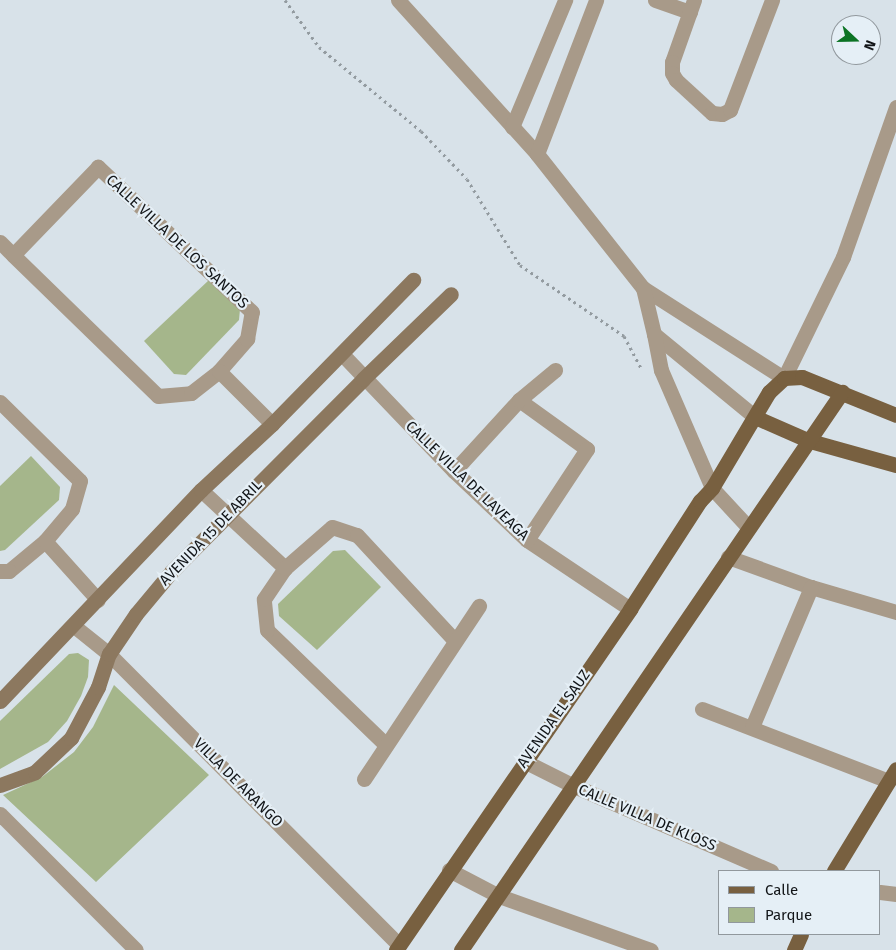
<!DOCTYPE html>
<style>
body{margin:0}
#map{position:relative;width:896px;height:950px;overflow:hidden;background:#d8e2e9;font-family:"Fira Sans",sans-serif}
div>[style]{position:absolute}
.green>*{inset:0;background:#a5b68b}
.path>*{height:3px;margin-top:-1.5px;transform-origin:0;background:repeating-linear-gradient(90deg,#939ba0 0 2.5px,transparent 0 6.5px)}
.minor>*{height:15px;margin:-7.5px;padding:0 7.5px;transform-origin:7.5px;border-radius:7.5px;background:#a89a89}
.tertiary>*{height:15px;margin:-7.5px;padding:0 7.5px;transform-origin:7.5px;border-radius:7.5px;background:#a89a89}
.secondary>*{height:15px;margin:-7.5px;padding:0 7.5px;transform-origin:7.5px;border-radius:7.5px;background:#8c785f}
.primary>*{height:15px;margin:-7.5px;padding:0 7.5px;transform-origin:7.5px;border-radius:7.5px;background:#786040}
span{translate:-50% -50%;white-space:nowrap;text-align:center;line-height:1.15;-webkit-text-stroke:4.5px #e5eff6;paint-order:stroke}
.street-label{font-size:15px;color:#121518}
.legend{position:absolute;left:718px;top:870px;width:162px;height:65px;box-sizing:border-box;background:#e5eff6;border:1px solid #91989d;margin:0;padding:6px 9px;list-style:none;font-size:15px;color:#121518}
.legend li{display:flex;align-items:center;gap:10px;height:25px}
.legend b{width:25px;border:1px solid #91989d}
.north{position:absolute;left:831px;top:15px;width:50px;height:50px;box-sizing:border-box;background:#e5eff6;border:1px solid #91989d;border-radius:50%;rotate:111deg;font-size:14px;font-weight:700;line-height:20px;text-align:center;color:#121518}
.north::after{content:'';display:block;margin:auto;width:18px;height:22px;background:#0b7324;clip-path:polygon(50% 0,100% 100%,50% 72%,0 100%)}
</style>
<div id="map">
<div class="green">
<div style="clip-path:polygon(209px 280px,240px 309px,239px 320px,186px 375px,174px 374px,144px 341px)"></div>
<div style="clip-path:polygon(31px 456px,60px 487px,59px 500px,5px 550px,0 551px,0 486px)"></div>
<div style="clip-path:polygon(345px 550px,381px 587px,317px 650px,279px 616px,278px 604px,333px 551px)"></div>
<div style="clip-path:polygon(78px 653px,89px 660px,88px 677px,81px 696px,67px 721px,48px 742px,0 769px,0 721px,69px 654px)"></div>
<div style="clip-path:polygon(114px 685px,209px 775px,96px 882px,3px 795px,42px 777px,74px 752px,93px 727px)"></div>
</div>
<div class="path">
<div style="left:285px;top:0;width:58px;rotate:54.1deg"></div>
<div style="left:319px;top:47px;width:132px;rotate:39.5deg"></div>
<div style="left:421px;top:131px;width:66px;rotate:46.2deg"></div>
<div style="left:467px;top:179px;width:101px;rotate:58.4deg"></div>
<div style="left:520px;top:265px;width:126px;rotate:34.3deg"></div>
<div style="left:624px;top:336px;width:38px;rotate:62deg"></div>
</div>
<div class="minor">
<div style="left:398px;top:0;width:207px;rotate:47.9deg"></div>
<div style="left:537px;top:154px;width:171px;rotate:51.7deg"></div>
<div style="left:643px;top:288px;width:167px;rotate:32.6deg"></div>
<div style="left:784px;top:378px;width:135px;rotate:-64deg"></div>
<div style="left:843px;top:257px;width:159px;rotate:-70.5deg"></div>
<div style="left:655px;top:0;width:37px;rotate:19deg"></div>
<div style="left:694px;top:0;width:66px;rotate:109.5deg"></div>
<div style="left:672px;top:62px;width:11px;rotate:90deg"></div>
<div style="left:672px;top:73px;width:8px;rotate:60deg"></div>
<div style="left:676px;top:80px;width:49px;rotate:42.5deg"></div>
<div style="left:712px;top:113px;width:10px;rotate:6deg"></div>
<div style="left:722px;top:114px;width:9px;rotate:-27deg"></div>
<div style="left:730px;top:110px;width:118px;rotate:-69.1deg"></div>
<div style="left:512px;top:127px;width:138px;rotate:-67.3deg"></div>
<div style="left:537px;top:154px;width:165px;rotate:-69deg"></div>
<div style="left:0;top:242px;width:18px;rotate:45deg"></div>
<div style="left:13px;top:255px;width:202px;rotate:44.2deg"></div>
<div style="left:158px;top:396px;width:33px;rotate:-5deg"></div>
<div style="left:191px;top:393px;width:36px;rotate:-38deg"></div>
<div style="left:219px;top:371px;width:43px;rotate:-48.8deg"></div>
<div style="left:247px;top:339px;width:27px;rotate:-80deg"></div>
<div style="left:252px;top:312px;width:212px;rotate:-136.7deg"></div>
<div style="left:98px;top:167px;width:122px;rotate:134deg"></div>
<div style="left:643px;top:288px;width:47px;rotate:76.6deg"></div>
<div style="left:654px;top:334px;width:131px;rotate:39.4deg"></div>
<div style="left:342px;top:354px;width:162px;rotate:46.3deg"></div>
<div style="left:454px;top:471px;width:100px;rotate:43.4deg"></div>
<div style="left:527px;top:540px;width:124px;rotate:33.8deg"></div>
<div style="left:219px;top:371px;width:75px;rotate:45deg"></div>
<div style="left:519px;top:400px;width:84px;rotate:35.8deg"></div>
<div style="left:587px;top:449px;width:109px;rotate:123.4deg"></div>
<div style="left:0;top:402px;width:112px;rotate:44.6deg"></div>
<div style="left:80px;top:481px;width:29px;rotate:106deg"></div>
<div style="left:72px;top:509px;width:42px;rotate:130.2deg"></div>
<div style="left:45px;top:541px;width:47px;rotate:140.2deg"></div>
<div style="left:9px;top:571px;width:9px;rotate:180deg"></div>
<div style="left:454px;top:471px;width:96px;rotate:-47.5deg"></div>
<div style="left:519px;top:400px;width:47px;rotate:-39.8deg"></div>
<div style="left:712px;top:488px;width:53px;rotate:47.3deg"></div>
<div style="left:201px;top:490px;width:115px;rotate:42.9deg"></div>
<div style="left:45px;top:541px;width:79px;rotate:48.1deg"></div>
<div style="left:728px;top:557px;width:88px;rotate:19.9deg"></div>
<div style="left:811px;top:587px;width:89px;rotate:16.4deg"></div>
<div style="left:74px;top:626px;width:45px;rotate:38.7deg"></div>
<div style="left:109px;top:654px;width:411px;rotate:45.1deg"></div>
<div style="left:702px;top:709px;width:200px;rotate:21.1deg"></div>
<div style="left:752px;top:727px;width:152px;rotate:-67.1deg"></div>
<div style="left:386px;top:745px;width:165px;rotate:-136deg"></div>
<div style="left:267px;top:630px;width:31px;rotate:-96deg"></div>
<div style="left:264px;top:599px;width:37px;rotate:-56deg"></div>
<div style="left:285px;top:568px;width:62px;rotate:-41.1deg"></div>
<div style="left:332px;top:527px;width:26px;rotate:18deg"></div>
<div style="left:357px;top:535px;width:144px;rotate:47.2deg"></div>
<div style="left:524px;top:761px;width:54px;rotate:26.6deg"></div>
<div style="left:572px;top:785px;width:217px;rotate:23.4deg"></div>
<div style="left:364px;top:779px;width:208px;rotate:-56.4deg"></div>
<div style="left:0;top:814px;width:192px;rotate:45deg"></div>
<div style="left:449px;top:870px;width:56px;rotate:27.5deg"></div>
<div style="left:499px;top:896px;width:161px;rotate:19.6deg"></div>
<div style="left:880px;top:892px;width:16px;rotate:7deg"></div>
</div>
<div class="tertiary">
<div style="left:654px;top:334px;width:37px;rotate:79deg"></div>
<div style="left:661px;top:370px;width:129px;rotate:66.6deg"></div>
</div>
<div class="secondary">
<div style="left:0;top:701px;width:291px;rotate:-46.4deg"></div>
<div style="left:201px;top:490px;width:97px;rotate:-42.9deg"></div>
<div style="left:272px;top:424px;width:202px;rotate:-45.6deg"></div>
<div style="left:0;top:785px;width:37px;rotate:-20deg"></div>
<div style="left:35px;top:772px;width:50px;rotate:-43.4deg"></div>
<div style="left:71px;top:738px;width:58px;rotate:-62.1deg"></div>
<div style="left:98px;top:687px;width:35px;rotate:-72deg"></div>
<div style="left:109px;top:654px;width:48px;rotate:-56deg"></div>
<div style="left:136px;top:614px;width:55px;rotate:-50.2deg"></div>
<div style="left:171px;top:572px;width:272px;rotate:-45.1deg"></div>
<div style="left:363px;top:379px;width:122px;rotate:-44deg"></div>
</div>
<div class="primary">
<div style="left:755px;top:417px;width:60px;rotate:23.6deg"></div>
<div style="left:810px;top:441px;width:89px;rotate:15.6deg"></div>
<div style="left:834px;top:871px;width:119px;rotate:-58.7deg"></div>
<div style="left:396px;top:950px;width:414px;rotate:-55.5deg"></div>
<div style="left:630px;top:609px;width:129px;rotate:-57.1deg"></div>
<div style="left:700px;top:501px;width:18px;rotate:-47deg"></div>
<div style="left:712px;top:488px;width:112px;rotate:-59.3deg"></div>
<div style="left:769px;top:392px;width:21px;rotate:-43deg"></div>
<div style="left:784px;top:378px;width:18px;rotate:-3deg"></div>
<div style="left:802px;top:377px;width:101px;rotate:22deg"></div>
<div style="left:461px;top:950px;width:676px;rotate:-55.67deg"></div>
<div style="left:794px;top:950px;width:17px;rotate:-66deg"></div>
</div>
<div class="street-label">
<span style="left:177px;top:242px;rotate:43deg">CALLE VILLA DE LOS SANTOS</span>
<span style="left:467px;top:481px;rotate:44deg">CALLE VILLA DE LAVEAGA</span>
<span style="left:211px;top:533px;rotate:-46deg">AVENIDA 15 DE ABRIL</span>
<span style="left:554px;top:719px;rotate:-55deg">AVENIDA EL SAUZ</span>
<span style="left:238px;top:783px;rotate:45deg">VILLA DE ARANGO</span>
<span style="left:647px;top:818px;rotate:23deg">CALLE VILLA DE KLOSS</span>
</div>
<ul class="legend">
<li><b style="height:6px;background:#786040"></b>Calle</li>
<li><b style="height:14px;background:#a5b68b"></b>Parque</li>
</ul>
<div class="north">N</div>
</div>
